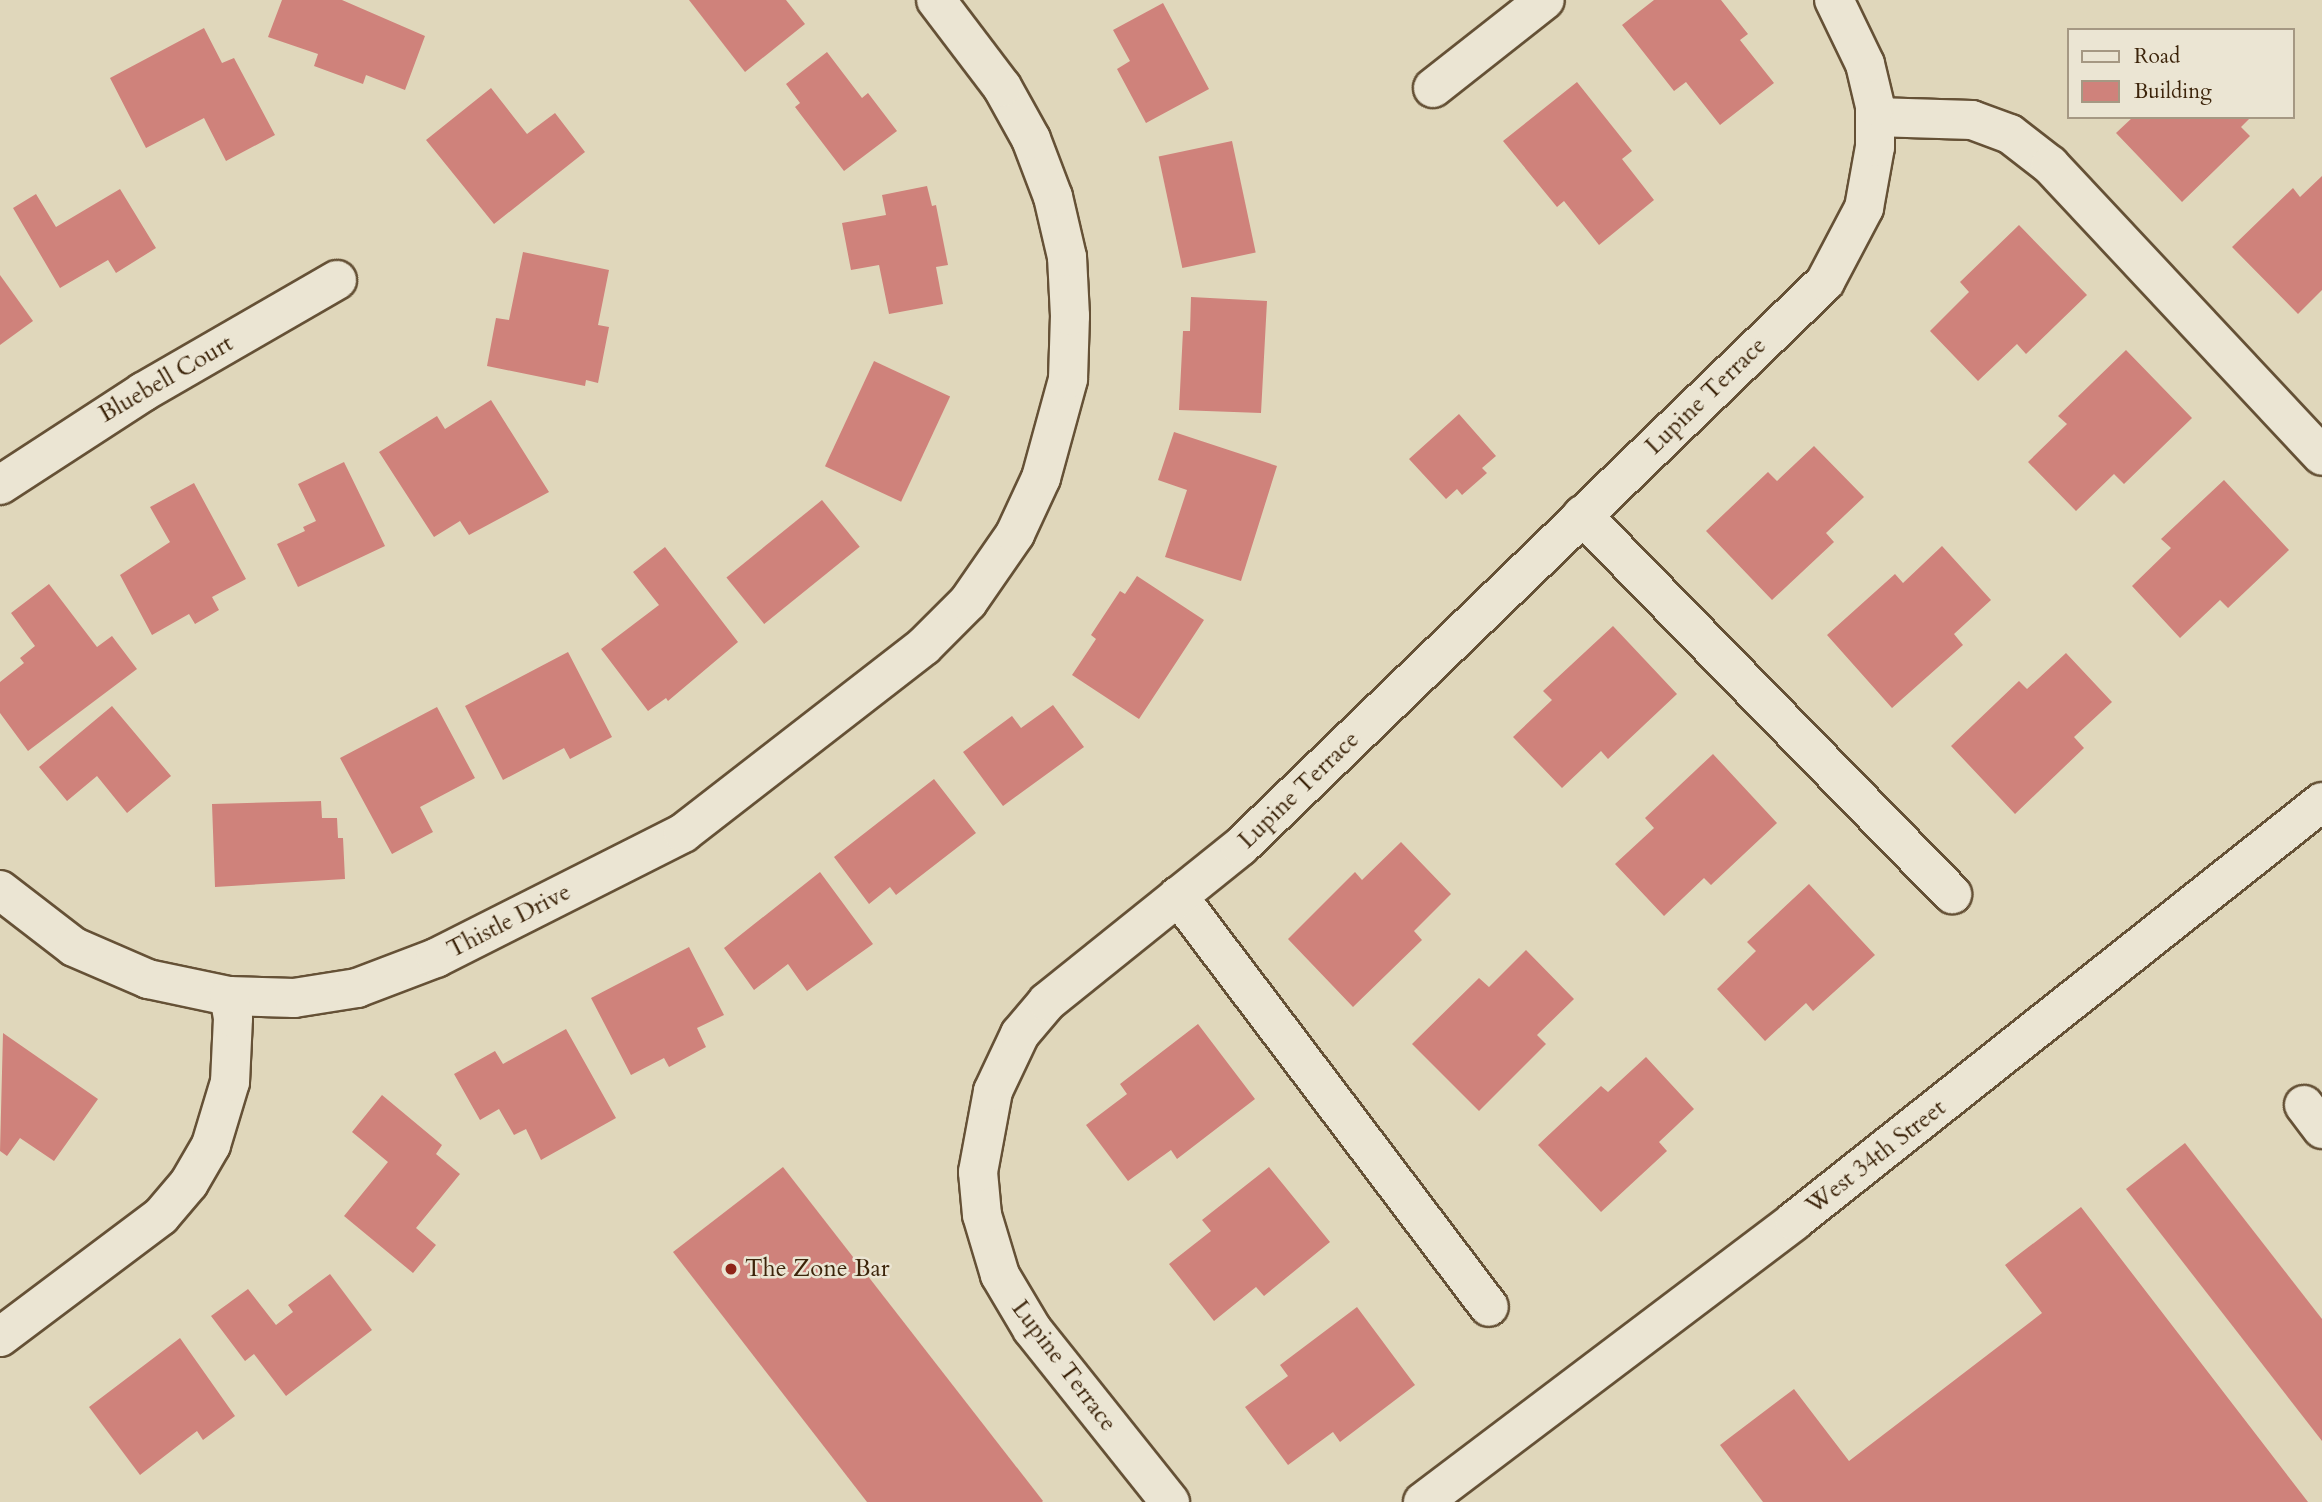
<!DOCTYPE html>
<style>
body{margin:0}
#map{position:relative;width:2322px;height:1502px;overflow:hidden;background:#e0d7bb;font-family:Cardo,serif}
div>[style]{position:absolute}
.building>*{inset:0;background:#cf827b;transform-origin:0 0}
.roads{filter:drop-shadow(2px 0 #655136) drop-shadow(-2px 0 #655136) drop-shadow(0 2px #655136) drop-shadow(0 -2px #655136)}
.minor>*{height:38px;margin:-19px;padding:0 19px;transform-origin:19px;border-radius:19px;background:#ebe5d3}
.dots>*{width:19px;height:19px;translate:-50% -50%;box-sizing:border-box;border:4px solid #ebe5d3;border-radius:50%}
span{translate:-50% -50%;white-space:nowrap;text-align:center;line-height:1.15;-webkit-text-stroke:5px #ebe5d3;paint-order:stroke}
.street-label{font-size:24px;color:#3c240a}
.poi-label{font-size:24px;color:#3c240a}
.left{translate:0 -50%;text-align:left}
.legend{position:absolute;left:2067px;top:28px;width:228px;height:91px;box-sizing:border-box;background:#ebe5d3;border:2px solid #a59883;margin:0;padding:9px 12px;list-style:none;font-size:21px;color:#3c240a}
.legend li{display:flex;align-items:center;gap:14px;height:35px}
.legend b{width:35px;border:2px solid #a59883}
</style>
<div id="map">
<div class="building">
<div style="clip-path:polygon(282px 0,342px 0,425px 36px,405px 90px,366px 75px,363px 84px,314px 66px,318px 54px,268px 37px)"></div>
<div style="clip-path:polygon(689px 0,786px 0,805px 24px,745px 72px)"></div>
<div style="clip-path:polygon(1654px 0,1721px 0,1748px 34px,1740px 40px,1774px 83px,1720px 125px,1686px 82px,1674px 91px,1622px 25px)"></div>
<div style="clip-path:polygon(1163px 3px,1209px 89px,1146px 123px,1117px 69px,1130px 61px,1113px 30px)"></div>
<div style="clip-path:polygon(204px 28px,222px 63px,234px 58px,275px 135px,226px 161px,204px 118px,146px 148px,110px 78px)"></div>
<div style="clip-path:polygon(827px 52px,862px 98px,868px 93px,897px 131px,844px 171px,795px 107px,800px 103px,786px 84px)"></div>
<div style="clip-path:polygon(1577px 82px,1632px 151px,1622px 159px,1654px 200px,1599px 245px,1564px 201px,1557px 207px,1503px 141px)"></div>
<div style="clip-path:polygon(491px 88px,527px 134px,555px 113px,585px 152px,494px 224px,426px 140px)"></div>
<div style="clip-path:polygon(2133px 117px,2251px 117px,2241px 127px,2250px 136px,2182px 202px,2116px 133px)"></div>
<div style="left:1232px;top:141px;width:114px;height:75px;rotate:78deg"></div>
<div style="clip-path:polygon(2322px 176px,2322px 290px,2298px 314px,2232px 247px,2293px 188px,2300px 197px)"></div>
<div style="clip-path:polygon(927px 186px,932px 206px,936px 205px,948px 265px,936px 267px,943px 304px,889px 314px,879px 265px,851px 270px,842px 223px,886px 215px,882px 195px)"></div>
<div style="clip-path:polygon(120px 189px,156px 248px,116px 273px,108px 260px,60px 288px,13px 208px,36px 194px,56px 227px)"></div>
<div style="clip-path:polygon(2019px 225px,2087px 295px,2026px 354px,2017px 344px,1978px 381px,1930px 331px,1969px 292px,1960px 282px)"></div>
<div style="clip-path:polygon(523px 252px,609px 270px,598px 325px,609px 327px,598px 383px,586px 380px,585px 386px,487px 366px,496px 318px,509px 320px)"></div>
<div style="clip-path:polygon(0 275px,33px 321px,0 345px)"></div>
<div style="clip-path:polygon(1191px 297px,1267px 301px,1261px 413px,1179px 410px,1183px 331px,1190px 331px)"></div>
<div style="clip-path:polygon(2126px 350px,2192px 418px,2124px 484px,2114px 474px,2076px 511px,2028px 462px,2067px 424px,2058px 416px)"></div>
<div style="left:874px;top:361px;width:84px;height:116px;rotate:25deg"></div>
<div style="clip-path:polygon(491px 400px,549px 492px,469px 535px,460px 521px,434px 537px,379px 452px,437px 416px,445px 429px)"></div>
<div style="clip-path:polygon(1459px 414px,1496px 456px,1482px 468px,1487px 473px,1462px 495px,1457px 489px,1446px 499px,1409px 459px)"></div>
<div style="clip-path:polygon(1174px 432px,1277px 466px,1241px 581px,1165px 557px,1187px 490px,1158px 480px)"></div>
<div style="clip-path:polygon(1814px 446px,1864px 497px,1826px 533px,1834px 542px,1772px 600px,1706px 531px,1768px 472px,1777px 481px)"></div>
<div style="clip-path:polygon(344px 462px,385px 546px,298px 587px,277px 544px,305px 531px,303px 527px,316px 521px,298px 484px)"></div>
<div style="clip-path:polygon(2224px 480px,2289px 550px,2228px 608px,2220px 600px,2180px 638px,2132px 586px,2171px 548px,2161px 539px)"></div>
<div style="clip-path:polygon(194px 483px,246px 579px,212px 597px,219px 610px,195px 624px,189px 614px,152px 635px,120px 575px,170px 542px,150px 507px)"></div>
<div style="left:822px;top:500px;width:60px;height:123px;rotate:51deg"></div>
<div style="clip-path:polygon(1942px 546px,1991px 600px,1954px 634px,1963px 645px,1892px 708px,1827px 635px,1895px 574px,1903px 583px)"></div>
<div style="clip-path:polygon(665px 547px,738px 642px,668px 701px,666px 698px,648px 711px,601px 649px,659px 605px,633px 572px)"></div>
<div style="clip-path:polygon(1137px 576px,1204px 620px,1139px 719px,1072px 675px,1096px 639px,1091px 635px,1120px 591px,1125px 594px)"></div>
<div style="clip-path:polygon(49px 584px,97px 647px,112px 636px,137px 669px,28px 751px,0 713px,0 682px,24px 663px,20px 658px,35px 646px,11px 613px)"></div>
<div style="clip-path:polygon(1613px 626px,1677px 694px,1608px 759px,1601px 751px,1562px 788px,1513px 737px,1552px 700px,1543px 691px)"></div>
<div style="clip-path:polygon(568px 652px,612px 737px,570px 759px,564px 748px,503px 780px,465px 706px)"></div>
<div style="clip-path:polygon(2066px 653px,2112px 702px,2074px 737px,2084px 748px,2015px 814px,1951px 746px,2019px 681px,2027px 689px)"></div>
<div style="clip-path:polygon(1053px 705px,1084px 747px,1003px 806px,963px 752px,1012px 716px,1021px 728px)"></div>
<div style="clip-path:polygon(112px 706px,171px 776px,127px 813px,97px 776px,67px 801px,39px 767px)"></div>
<div style="clip-path:polygon(437px 707px,475px 778px,420px 807px,433px 832px,392px 854px,340px 758px)"></div>
<div style="clip-path:polygon(1713px 754px,1777px 823px,1711px 885px,1704px 878px,1664px 916px,1615px 864px,1654px 828px,1645px 818px)"></div>
<div style="clip-path:polygon(934px 779px,976px 833px,896px 895px,890px 887px,869px 904px,834px 857px)"></div>
<div style="clip-path:polygon(321px 801px,322px 818px,337px 818px,338px 838px,343px 838px,345px 879px,215px 887px,212px 804px)"></div>
<div style="clip-path:polygon(1401px 842px,1451px 894px,1414px 931px,1422px 940px,1353px 1007px,1288px 939px,1355px 872px,1362px 880px)"></div>
<div style="clip-path:polygon(820px 872px,873px 944px,807px 991px,788px 964px,754px 990px,724px 948px)"></div>
<div style="clip-path:polygon(1809px 884px,1875px 955px,1813px 1011px,1806px 1003px,1765px 1041px,1717px 989px,1756px 951px,1747px 942px)"></div>
<div style="clip-path:polygon(689px 947px,724px 1015px,697px 1028px,706px 1047px,669px 1067px,664px 1058px,631px 1075px,591px 998px)"></div>
<div style="clip-path:polygon(1526px 950px,1574px 999px,1537px 1035px,1546px 1044px,1479px 1111px,1412px 1044px,1479px 978px,1489px 987px)"></div>
<div style="clip-path:polygon(1198px 1024px,1255px 1099px,1177px 1159px,1171px 1150px,1128px 1181px,1086px 1125px,1127px 1094px,1120px 1084px)"></div>
<div style="clip-path:polygon(566px 1029px,616px 1118px,541px 1160px,526px 1129px,514px 1135px,499px 1109px,480px 1120px,454px 1074px,495px 1051px,503px 1064px)"></div>
<div style="clip-path:polygon(3px 1033px,98px 1099px,54px 1161px,20px 1138px,7px 1156px,0 1151px)"></div>
<div style="clip-path:polygon(1646px 1057px,1694px 1109px,1659px 1142px,1667px 1151px,1601px 1212px,1538px 1145px,1601px 1086px,1608px 1092px)"></div>
<div style="clip-path:polygon(382px 1095px,442px 1145px,436px 1154px,460px 1174px,416px 1228px,436px 1245px,413px 1273px,344px 1216px,388px 1162px,352px 1132px)"></div>
<div style="clip-path:polygon(2185px 1143px,2322px 1319px,2322px 1441px,2126px 1189px)"></div>
<div style="clip-path:polygon(783px 1167px,1043px 1501px,1042px 1502px,867px 1502px,673px 1252px)"></div>
<div style="clip-path:polygon(1269px 1167px,1330px 1242px,1264px 1296px,1256px 1287px,1214px 1321px,1169px 1264px,1211px 1231px,1202px 1220px)"></div>
<div style="clip-path:polygon(2081px 1207px,2308px 1502px,1763px 1502px,1720px 1445px,1794px 1389px,1849px 1461px,2042px 1313px,2005px 1265px)"></div>
<div style="clip-path:polygon(330px 1274px,372px 1330px,286px 1396px,254px 1354px,245px 1361px,211px 1316px,248px 1289px,276px 1325px,293px 1312px,288px 1305px)"></div>
<div style="clip-path:polygon(1357px 1307px,1415px 1385px,1340px 1442px,1333px 1432px,1288px 1465px,1245px 1407px,1288px 1376px,1280px 1365px)"></div>
<div style="clip-path:polygon(180px 1338px,235px 1416px,203px 1440px,197px 1431px,140px 1475px,89px 1407px)"></div>
</div>
<div class="roads">
<div class="minor">
<div style="left:1433px;top:88px;width:142px;rotate:-38.2deg"></div>
<div style="left:1875px;top:117px;width:97px;rotate:1.8deg"></div>
<div style="left:1972px;top:120px;width:40px;rotate:20.2deg"></div>
<div style="left:2010px;top:134px;width:51px;rotate:37.8deg"></div>
<div style="left:2050px;top:165px;width:398px;rotate:46.9deg"></div>
<div style="left:0;top:485px;width:171px;rotate:-33deg"></div>
<div style="left:143px;top:392px;width:224px;rotate:-30deg"></div>
<div style="left:1582px;top:515px;width:530px;rotate:45.69deg"></div>
<div style="left:0;top:890px;width:93px;rotate:37.6deg"></div>
<div style="left:74px;top:947px;width:81px;rotate:23.4deg"></div>
<div style="left:148px;top:979px;width:83px;rotate:11.9deg"></div>
<div style="left:229px;top:996px;width:65px;rotate:1.8deg"></div>
<div style="left:294px;top:998px;width:64px;rotate:-9deg"></div>
<div style="left:357px;top:988px;width:85px;rotate:-20.8deg"></div>
<div style="left:436px;top:958px;width:277px;rotate:-26.8deg"></div>
<div style="left:683px;top:833px;width:305px;rotate:-37.8deg"></div>
<div style="left:924px;top:646px;width:62px;rotate:-45deg"></div>
<div style="left:968px;top:602px;width:83px;rotate:-55.3deg"></div>
<div style="left:1015px;top:534px;width:62px;rotate:-65.1deg"></div>
<div style="left:1041px;top:478px;width:103px;rotate:-74.7deg"></div>
<div style="left:1068px;top:379px;width:63px;rotate:-88.2deg"></div>
<div style="left:1070px;top:316px;width:59px;rotate:-92.9deg"></div>
<div style="left:1067px;top:257px;width:62px;rotate:-103.1deg"></div>
<div style="left:1053px;top:197px;width:62px;rotate:-110.8deg"></div>
<div style="left:1031px;top:139px;width:60px;rotate:-119.1deg"></div>
<div style="left:1002px;top:87px;width:109px;rotate:-127.2deg"></div>
<div style="left:1178px;top:896px;width:515px;rotate:52.89deg"></div>
<div style="left:2304px;top:1105px;width:30px;rotate:53deg"></div>
<div style="left:0;top:1337px;width:201px;rotate:-36.9deg"></div>
<div style="left:161px;top:1216px;width:43px;rotate:-49.7deg"></div>
<div style="left:189px;top:1183px;width:44px;rotate:-59.9deg"></div>
<div style="left:211px;top:1145px;width:66px;rotate:-73.2deg"></div>
<div style="left:230px;top:1082px;width:64px;rotate:-87.3deg"></div>
<div style="left:233px;top:1018px;width:22px;rotate:-100deg"></div>
<div style="left:1170px;top:1502px;width:221px;rotate:-128.6deg"></div>
<div style="left:1032px;top:1329px;width:63px;rotate:-120.7deg"></div>
<div style="left:1000px;top:1275px;width:63px;rotate:-106.7deg"></div>
<div style="left:982px;top:1215px;width:43px;rotate:-95.3deg"></div>
<div style="left:978px;top:1172px;width:82px;rotate:-79.5deg"></div>
<div style="left:993px;top:1091px;width:63px;rotate:-64.7deg"></div>
<div style="left:1020px;top:1034px;width:42px;rotate:-49.8deg"></div>
<div style="left:1047px;top:1002px;width:248px;rotate:-38.8deg"></div>
<div style="left:1240px;top:847px;width:813px;rotate:-44deg"></div>
<div style="left:1825px;top:282px;width:84px;rotate:-62.2deg"></div>
<div style="left:1864px;top:208px;width:62px;rotate:-79.8deg"></div>
<div style="left:1875px;top:147px;width:41px;rotate:-90deg"></div>
<div style="left:1875px;top:106px;width:43px;rotate:-103.4deg"></div>
<div style="left:1865px;top:64px;width:71px;rotate:-115.8deg"></div>
<div style="left:1423px;top:1502px;width:465px;rotate:-37.1deg"></div>
<div style="left:1794px;top:1221px;width:674px;rotate:-38.43deg"></div>
</div>
</div>
<div class="dots">
<div style="left:731px;top:1269px;background:#8f2418"></div>
</div>
<div class="street-label">
<span style="left:166px;top:379px;rotate:-30deg">Bluebell Court</span>
<span style="left:1706px;top:396px;rotate:-44deg">Lupine Terrace</span>
<span style="left:1299px;top:790px;rotate:-44deg">Lupine Terrace</span>
<span style="left:509px;top:921px;rotate:-27deg">Thistle Drive</span>
<span style="left:1876px;top:1157px;rotate:-38deg">West 34th Street</span>
<span style="left:1064px;top:1366px;rotate:53deg">Lupine Terrace</span>
</div>
<div class="poi-label">
<span class="left" style="left:745px;top:1269px">The Zone Bar</span>
</div>
<ul class="legend">
<li><b style="height:9px;background:#ebe5d3"></b>Road</li>
<li><b style="height:19px;background:#cf827b"></b>Building</li>
</ul>
</div>
